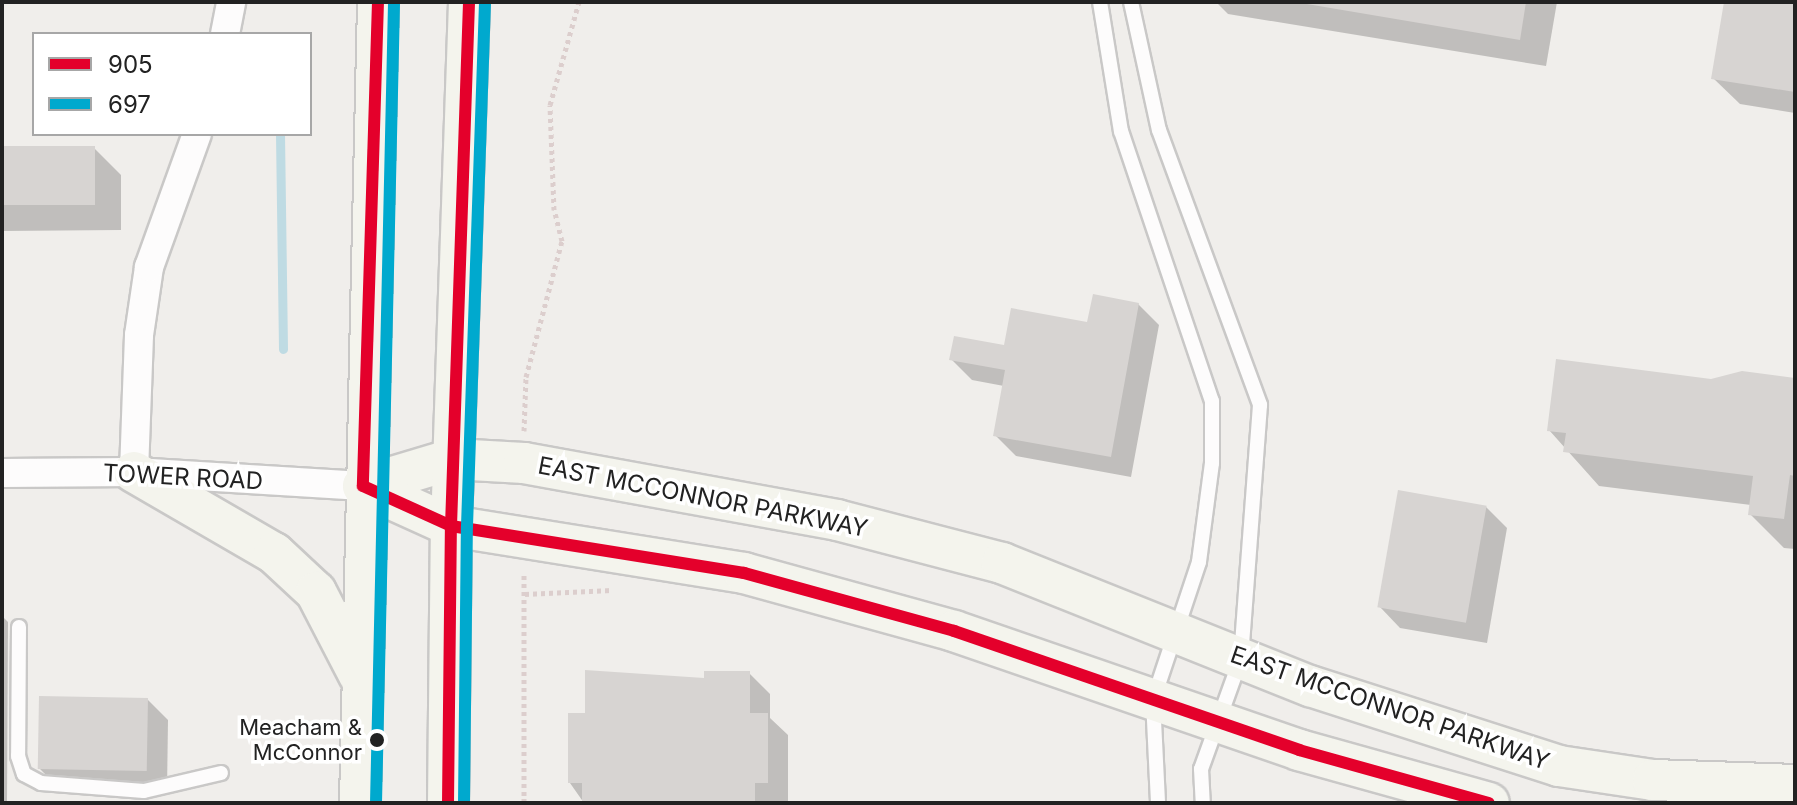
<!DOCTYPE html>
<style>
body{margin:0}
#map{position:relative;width:1797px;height:805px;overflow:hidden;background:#f0eeeb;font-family:Inter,sans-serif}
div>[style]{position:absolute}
.shadow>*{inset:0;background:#0003}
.stream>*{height:9px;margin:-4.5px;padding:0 4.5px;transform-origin:4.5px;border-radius:4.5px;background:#bfdbe3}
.building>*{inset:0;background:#d7d4d2;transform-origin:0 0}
.path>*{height:5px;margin-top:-2.5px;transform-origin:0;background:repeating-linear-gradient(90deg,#dccecd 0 4px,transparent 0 8px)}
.roads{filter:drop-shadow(2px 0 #c9c8c7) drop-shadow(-2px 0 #c9c8c7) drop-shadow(0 2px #c9c8c7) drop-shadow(0 -2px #c9c8c7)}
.lane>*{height:14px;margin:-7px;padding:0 7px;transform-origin:7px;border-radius:7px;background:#fdfcfc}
.street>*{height:28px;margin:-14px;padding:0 14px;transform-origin:14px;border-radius:14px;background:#fdfcfc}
.secondary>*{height:40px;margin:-20px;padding:0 20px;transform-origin:20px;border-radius:20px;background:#f4f4ed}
.bus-1>*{height:12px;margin:-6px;padding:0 6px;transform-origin:6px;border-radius:6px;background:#e4002b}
.bus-2>*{height:12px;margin:-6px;padding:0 6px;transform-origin:6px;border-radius:6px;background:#00a9ce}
.dots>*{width:22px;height:22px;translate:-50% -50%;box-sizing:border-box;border:4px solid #fff;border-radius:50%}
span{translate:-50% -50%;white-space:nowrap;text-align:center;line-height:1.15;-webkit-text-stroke:7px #fff;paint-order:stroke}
.bus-label{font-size:22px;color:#222}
.right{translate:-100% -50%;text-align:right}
.street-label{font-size:24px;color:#222}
.frame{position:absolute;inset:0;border:4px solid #222;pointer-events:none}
.legend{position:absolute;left:32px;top:32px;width:280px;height:104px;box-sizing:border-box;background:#fff;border:2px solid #a7a7a7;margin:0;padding:10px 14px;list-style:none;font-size:24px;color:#222}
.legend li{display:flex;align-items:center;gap:16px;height:40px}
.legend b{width:40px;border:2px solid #a7a7a7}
</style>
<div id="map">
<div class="shadow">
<div style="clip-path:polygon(1216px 2px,1557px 2px,1546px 66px,1228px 14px)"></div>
<div style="clip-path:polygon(1726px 2px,1795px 2px,1795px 113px,1740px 104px,1713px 78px)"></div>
<div style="clip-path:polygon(94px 148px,121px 175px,121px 230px,2px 231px,2px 149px)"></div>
<div style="clip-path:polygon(1138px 304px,1159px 325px,1131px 477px,1016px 456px,995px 435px,1004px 386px,972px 380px,951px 359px,1089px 325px)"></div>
<div style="clip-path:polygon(1795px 380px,1795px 549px,1784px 548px,1750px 514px,1751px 505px,1599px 486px,1549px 430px,1711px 381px)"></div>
<div style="clip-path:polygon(1486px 507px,1507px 528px,1487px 643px,1400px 628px,1380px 607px)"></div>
<div style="clip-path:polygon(2px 616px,8px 622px,7px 803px,2px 803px)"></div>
<div style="clip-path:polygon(749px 673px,770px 694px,770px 718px,788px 735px,788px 803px,584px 803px,570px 783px,587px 714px)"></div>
<div style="clip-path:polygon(147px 699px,168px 720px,167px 791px,61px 790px,40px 769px)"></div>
</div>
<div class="stream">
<div style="left:280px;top:134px;width:215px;rotate:89.2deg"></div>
</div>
<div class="building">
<div style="clip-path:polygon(1295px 2px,1526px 2px,1520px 40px)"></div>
<div style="clip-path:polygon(1724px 2px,1795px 2px,1795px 92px,1711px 79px)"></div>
<div style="left:95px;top:146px;width:59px;height:93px;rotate:90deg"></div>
<div style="clip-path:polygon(1093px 294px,1139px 303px,1111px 457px,993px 436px,1005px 370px,949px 360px,954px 336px,1004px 345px,1011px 308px,1087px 322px)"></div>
<div style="clip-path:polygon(1556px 359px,1711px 379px,1742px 371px,1795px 378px,1795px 476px,1790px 475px,1784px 519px,1748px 515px,1753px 476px,1563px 452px,1566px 433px,1547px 431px)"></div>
<div style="left:1398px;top:490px;width:90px;height:119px;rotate:10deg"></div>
<div style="clip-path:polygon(585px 670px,704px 678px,704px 671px,750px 671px,750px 713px,768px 713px,768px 783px,755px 783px,755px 803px,582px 803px,582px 783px,568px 783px,568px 713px,585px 713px)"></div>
<div style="left:39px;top:696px;width:109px;height:73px;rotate:1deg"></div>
</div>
<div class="path">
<div style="left:524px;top:431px;width:54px;rotate:-87.9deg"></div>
<div style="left:526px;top:377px;width:141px;rotate:-75.2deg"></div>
<div style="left:562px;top:241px;width:32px;rotate:-104deg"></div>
<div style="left:554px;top:210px;width:105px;rotate:-92.2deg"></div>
<div style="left:550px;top:105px;width:107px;rotate:-74.3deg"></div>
<div style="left:525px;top:594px;width:87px;rotate:-2.6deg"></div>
<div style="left:524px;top:803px;width:230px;rotate:-90deg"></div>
</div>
<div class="roads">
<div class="lane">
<div style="left:1100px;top:2px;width:131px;rotate:80.8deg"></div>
<div style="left:1121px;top:131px;width:285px;rotate:71.4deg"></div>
<div style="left:1212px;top:401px;width:62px;rotate:90deg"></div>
<div style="left:1212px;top:463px;width:100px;rotate:97.5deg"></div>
<div style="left:1199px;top:562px;width:145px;rotate:108.4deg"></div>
<div style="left:1153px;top:700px;width:103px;rotate:87.2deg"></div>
<div style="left:1131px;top:2px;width:131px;rotate:77.7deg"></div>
<div style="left:1159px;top:130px;width:293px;rotate:69.8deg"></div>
<div style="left:1260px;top:405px;width:254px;rotate:94.3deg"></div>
<div style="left:1241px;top:658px;width:118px;rotate:109.8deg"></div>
<div style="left:1201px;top:769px;width:34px;rotate:87deg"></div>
<div style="left:19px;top:627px;width:129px;rotate:90.4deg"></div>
<div style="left:18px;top:756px;width:19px;rotate:72deg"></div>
<div style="left:24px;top:774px;width:19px;rotate:28deg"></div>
<div style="left:41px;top:783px;width:103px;rotate:4.4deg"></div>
<div style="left:144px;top:791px;width:79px;rotate:-13.2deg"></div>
</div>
<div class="street">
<div style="left:225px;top:34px;width:33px;rotate:-79deg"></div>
<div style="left:134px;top:472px;width:137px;rotate:-87.9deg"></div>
<div style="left:139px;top:335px;width:69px;rotate:-81.6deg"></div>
<div style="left:149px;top:267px;width:141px;rotate:-70.2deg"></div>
<div style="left:2px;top:473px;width:132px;rotate:-0.4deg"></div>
<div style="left:134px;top:472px;width:229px;rotate:3.5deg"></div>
</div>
<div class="secondary">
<div style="left:134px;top:472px;width:162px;rotate:30.1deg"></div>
<div style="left:274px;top:553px;width:57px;rotate:42.9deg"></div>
<div style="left:316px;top:592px;width:93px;rotate:62.6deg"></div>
<div style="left:363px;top:486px;width:94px;rotate:-16.7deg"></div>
<div style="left:453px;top:459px;width:71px;rotate:3.2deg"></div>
<div style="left:524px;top:463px;width:318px;rotate:10.3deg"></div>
<div style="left:837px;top:520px;width:171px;rotate:14.6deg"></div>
<div style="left:1002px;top:563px;width:332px;rotate:21.8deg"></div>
<div style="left:1310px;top:686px;width:262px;rotate:17.8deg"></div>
<div style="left:1559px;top:766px;width:95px;rotate:8.5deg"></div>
<div style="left:1653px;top:780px;width:142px;rotate:2deg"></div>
<div style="left:363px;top:486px;width:97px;rotate:24.4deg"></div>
<div style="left:451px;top:526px;width:297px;rotate:9.1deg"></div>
<div style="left:744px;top:573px;width:218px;rotate:15.4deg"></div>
<div style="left:954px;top:631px;width:365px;rotate:19deg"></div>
<div style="left:1299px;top:750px;width:197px;rotate:15.6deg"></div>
<div style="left:360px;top:803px;width:801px;rotate:-88.71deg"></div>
<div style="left:448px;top:803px;width:277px;rotate:-89.4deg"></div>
<div style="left:451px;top:526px;width:524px;rotate:-88.03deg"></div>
</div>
</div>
<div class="bus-1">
<div style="left:378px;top:2px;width:484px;rotate:91.8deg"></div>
<div style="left:363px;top:486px;width:97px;rotate:24.4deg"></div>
<div style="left:451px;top:526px;width:297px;rotate:9.1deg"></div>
<div style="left:744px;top:573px;width:218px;rotate:15.4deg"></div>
<div style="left:954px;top:631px;width:365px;rotate:19deg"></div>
<div style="left:1299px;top:750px;width:197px;rotate:15.6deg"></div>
<div style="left:448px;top:803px;width:277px;rotate:-89.4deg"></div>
<div style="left:451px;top:526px;width:524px;rotate:-88.03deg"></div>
</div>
<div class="bus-2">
<div style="left:376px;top:803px;width:801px;rotate:-88.71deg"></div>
<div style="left:464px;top:803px;width:277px;rotate:-89.4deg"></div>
<div style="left:467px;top:526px;width:523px;rotate:-88.03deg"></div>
</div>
<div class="dots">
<div style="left:377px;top:740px;background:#222"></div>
</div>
<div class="bus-label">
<span class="right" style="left:362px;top:740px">Meacham &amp;<br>McConnor</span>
</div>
<div class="street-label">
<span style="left:183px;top:477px;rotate:3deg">TOWER ROAD</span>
<span style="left:703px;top:497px;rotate:11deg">EAST MCCONNOR PARKWAY</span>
<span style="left:1390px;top:708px;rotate:19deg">EAST MCCONNOR PARKWAY</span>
</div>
<div class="frame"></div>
<ul class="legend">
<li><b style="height:10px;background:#e4002b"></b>905</li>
<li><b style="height:10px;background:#00a9ce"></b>697</li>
</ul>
</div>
